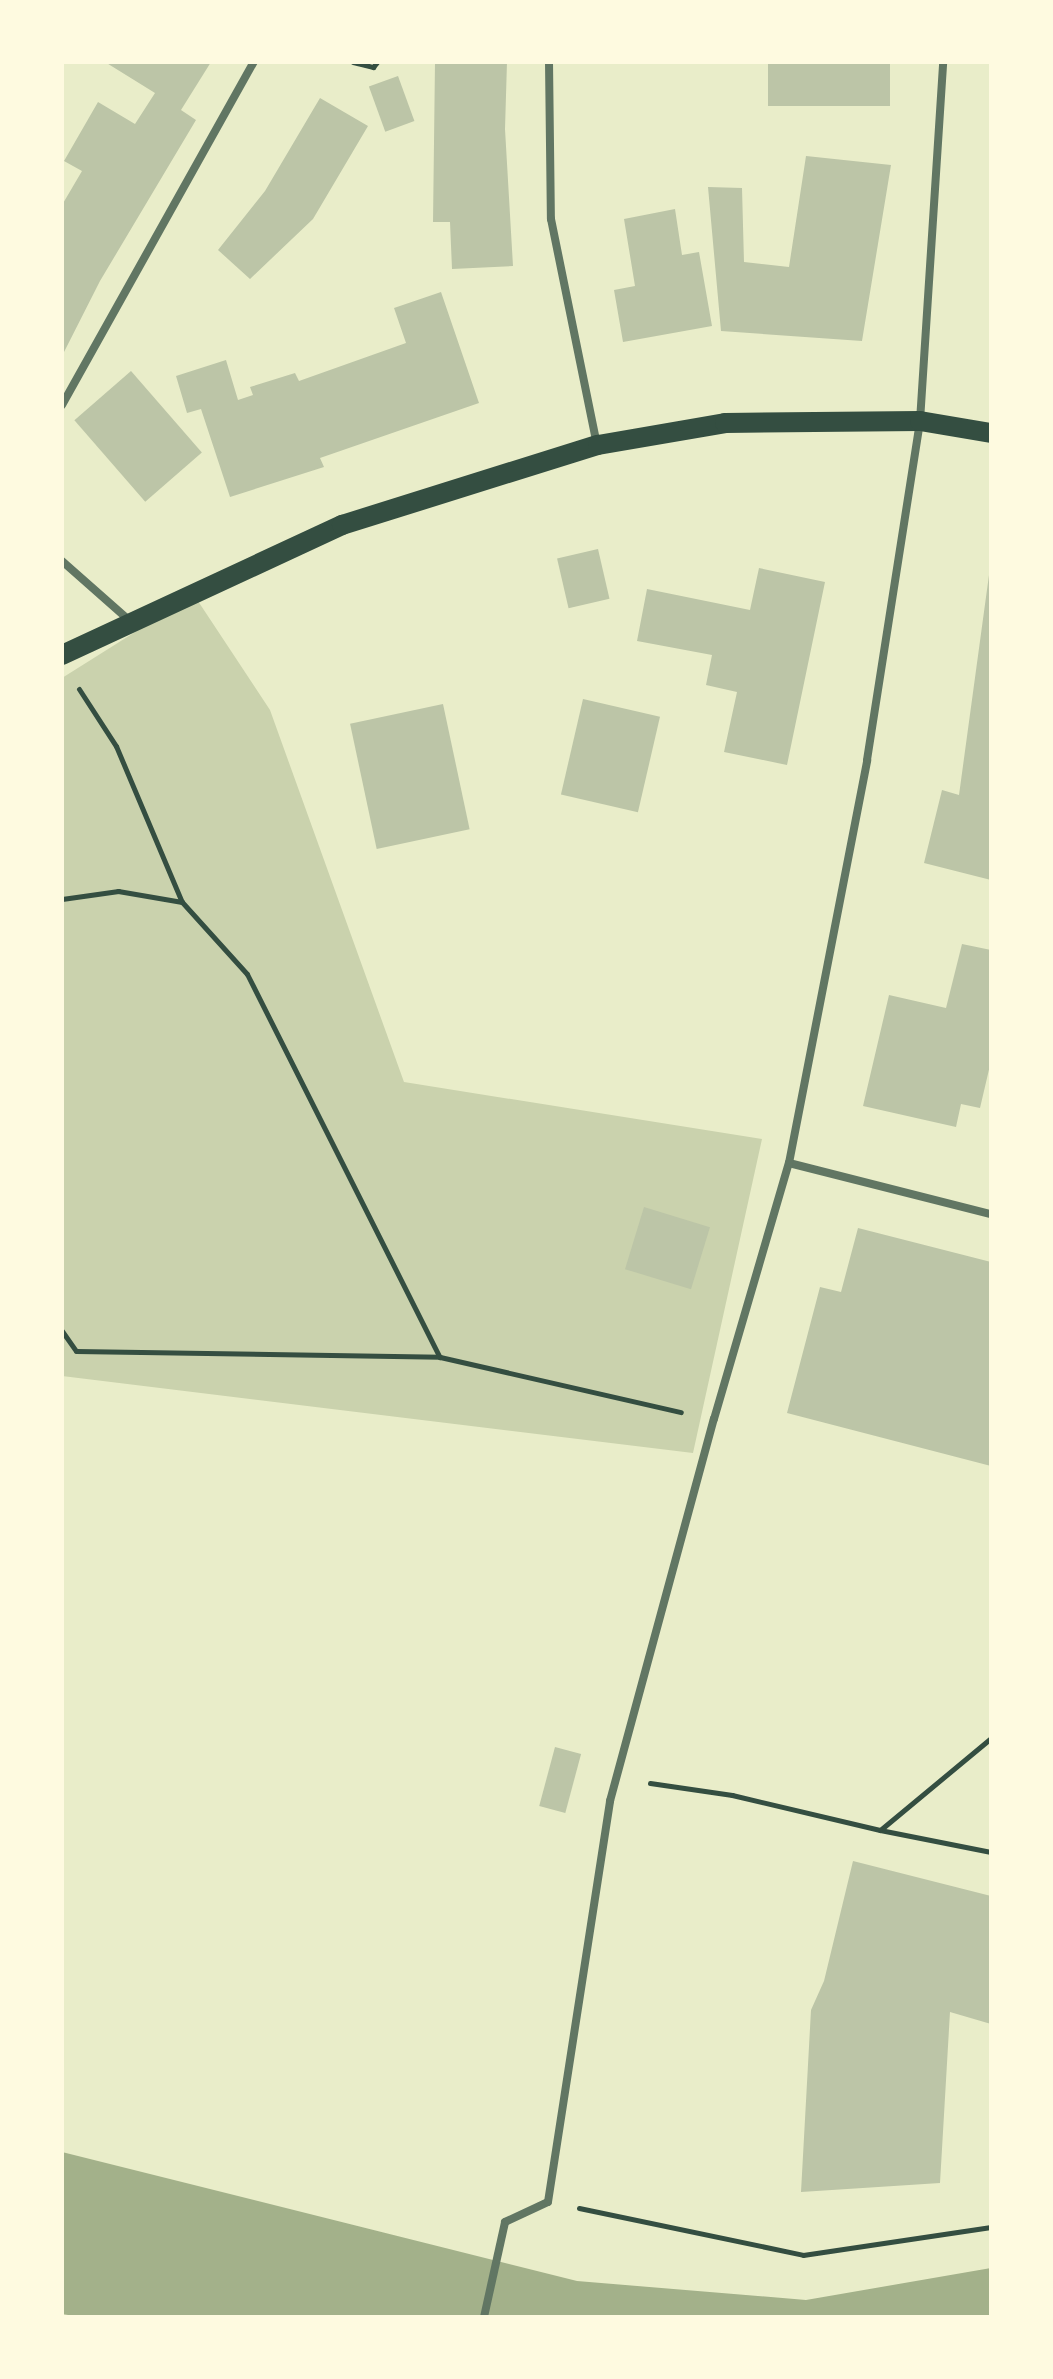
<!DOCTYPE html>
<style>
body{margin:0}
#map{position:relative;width:1053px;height:2379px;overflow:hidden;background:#e9edc9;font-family:Barlow,sans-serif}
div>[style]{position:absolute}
.green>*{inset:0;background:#cad2ad}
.water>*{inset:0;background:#a3b18a}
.building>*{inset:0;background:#bcc5a7;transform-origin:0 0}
.path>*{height:5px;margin:-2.5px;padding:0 2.5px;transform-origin:2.5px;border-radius:2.5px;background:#344e41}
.minor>*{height:8px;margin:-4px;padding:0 4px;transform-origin:4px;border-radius:4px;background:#617663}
.primary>*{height:20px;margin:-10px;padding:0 10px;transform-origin:10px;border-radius:10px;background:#344e41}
span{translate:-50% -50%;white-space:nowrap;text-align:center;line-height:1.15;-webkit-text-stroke:7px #fefae0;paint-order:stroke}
.frame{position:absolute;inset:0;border:64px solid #fefae0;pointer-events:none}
</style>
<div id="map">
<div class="green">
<div style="clip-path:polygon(194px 595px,270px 710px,404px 1082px,762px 1139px,693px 1453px,62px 1376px,62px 678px)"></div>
</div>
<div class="water">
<div style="clip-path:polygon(62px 2152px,577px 2281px,806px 2300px,991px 2268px,991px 2317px,80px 2317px,62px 2314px)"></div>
</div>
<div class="building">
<div style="clip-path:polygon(105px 62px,211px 62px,181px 110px,196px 120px,100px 281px,62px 356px,62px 205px,82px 171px,64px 161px,98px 102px,135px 124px,155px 93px)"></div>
<div style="clip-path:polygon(435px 62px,507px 62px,505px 129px,513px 266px,452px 269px,450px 222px,433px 222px)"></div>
<div style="left:768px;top:62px;width:122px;height:44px"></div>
<div style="left:398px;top:76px;width:48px;height:31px;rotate:70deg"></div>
<div style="clip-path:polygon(320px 98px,368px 126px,313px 219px,250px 279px,218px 250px,265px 191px)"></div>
<div style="clip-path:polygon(806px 156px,891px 165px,862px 341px,721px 331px,708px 187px,742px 188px,744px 262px,789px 267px)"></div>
<div style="clip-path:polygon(675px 209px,682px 255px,699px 252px,712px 326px,623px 342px,614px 290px,635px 286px,624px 219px)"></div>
<div style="clip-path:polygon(441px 292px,479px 403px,320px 458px,324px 467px,230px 497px,201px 409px,187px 413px,176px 376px,226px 360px,238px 400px,253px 395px,250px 387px,295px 373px,299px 381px,406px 343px,394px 308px)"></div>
<div style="left:131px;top:371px;width:108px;height:75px;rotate:49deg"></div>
<div style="left:598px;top:549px;width:51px;height:42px;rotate:77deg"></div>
<div style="clip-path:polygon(759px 568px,825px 582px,787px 765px,724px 752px,737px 692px,706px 685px,712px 655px,637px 641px,647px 589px,750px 610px)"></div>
<div style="clip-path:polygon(989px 575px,991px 575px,991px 880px,924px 863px,942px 790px,959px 795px)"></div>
<div style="left:583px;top:699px;width:79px;height:98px;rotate:13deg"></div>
<div style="left:443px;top:704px;width:128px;height:95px;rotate:78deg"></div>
<div style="clip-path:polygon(962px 944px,991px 950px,991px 1061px,980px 1108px,961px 1104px,956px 1127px,863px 1106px,889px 995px,946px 1008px)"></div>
<div style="left:644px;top:1207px;width:69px;height:65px;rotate:17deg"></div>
<div style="clip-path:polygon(858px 1228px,991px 1262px,991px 1466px,787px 1413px,820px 1287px,841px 1292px)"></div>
<div style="left:555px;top:1747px;width:27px;height:61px;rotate:15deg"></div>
<div style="clip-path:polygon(853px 1861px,991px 1896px,991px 2024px,950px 2012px,940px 2183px,801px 2192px,811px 2010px,824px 1981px)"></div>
</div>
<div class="path">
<div style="left:353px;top:62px;width:21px;rotate:14deg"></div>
<div style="left:373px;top:67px;width:6px;rotate:-51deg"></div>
<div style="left:79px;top:689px;width:68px;rotate:57deg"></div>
<div style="left:116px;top:746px;width:169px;rotate:67.1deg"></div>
<div style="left:182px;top:902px;width:97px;rotate:47.9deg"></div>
<div style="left:247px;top:974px;width:429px;rotate:63.3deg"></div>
<div style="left:62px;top:899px;width:57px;rotate:-8.1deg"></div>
<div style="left:118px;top:891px;width:65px;rotate:9.8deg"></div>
<div style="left:62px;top:1331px;width:24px;rotate:55deg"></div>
<div style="left:76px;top:1351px;width:364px;rotate:0.9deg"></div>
<div style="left:440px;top:1357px;width:247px;rotate:12.9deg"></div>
<div style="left:991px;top:1738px;width:144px;rotate:140.3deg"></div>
<div style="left:880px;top:1830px;width:113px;rotate:11.2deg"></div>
<div style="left:650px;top:1783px;width:83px;rotate:8.3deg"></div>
<div style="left:732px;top:1795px;width:152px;rotate:13.3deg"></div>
<div style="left:579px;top:2208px;width:229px;rotate:11.8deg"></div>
<div style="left:803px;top:2255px;width:190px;rotate:-8.5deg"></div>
</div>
<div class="minor">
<div style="left:549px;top:62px;width:157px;rotate:89.3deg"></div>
<div style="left:551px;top:219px;width:231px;rotate:78.5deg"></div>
<div style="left:62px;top:405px;width:393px;rotate:-60.8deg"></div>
<div style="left:62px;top:561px;width:91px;rotate:41.4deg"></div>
<div style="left:789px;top:1163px;width:208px;rotate:14.2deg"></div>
<div style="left:484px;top:2317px;width:97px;rotate:-77.5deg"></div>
<div style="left:505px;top:2222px;width:47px;rotate:-24.9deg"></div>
<div style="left:548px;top:2202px;width:406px;rotate:-81.2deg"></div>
<div style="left:610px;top:1801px;width:396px;rotate:-74.8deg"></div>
<div style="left:714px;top:1419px;width:267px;rotate:-73.7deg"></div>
<div style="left:789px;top:1163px;width:410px;rotate:-79deg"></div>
<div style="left:867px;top:760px;width:343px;rotate:-81.1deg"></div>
<div style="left:920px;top:421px;width:360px;rotate:-86.3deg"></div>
</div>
<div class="primary">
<div style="left:62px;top:655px;width:309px;rotate:-24.9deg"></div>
<div style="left:342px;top:525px;width:268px;rotate:-17.4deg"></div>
<div style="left:598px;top:445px;width:129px;rotate:-9.8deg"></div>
<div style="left:725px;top:423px;width:195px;rotate:-0.6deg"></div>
<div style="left:920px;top:421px;width:72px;rotate:9.6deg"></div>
</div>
<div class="frame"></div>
</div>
